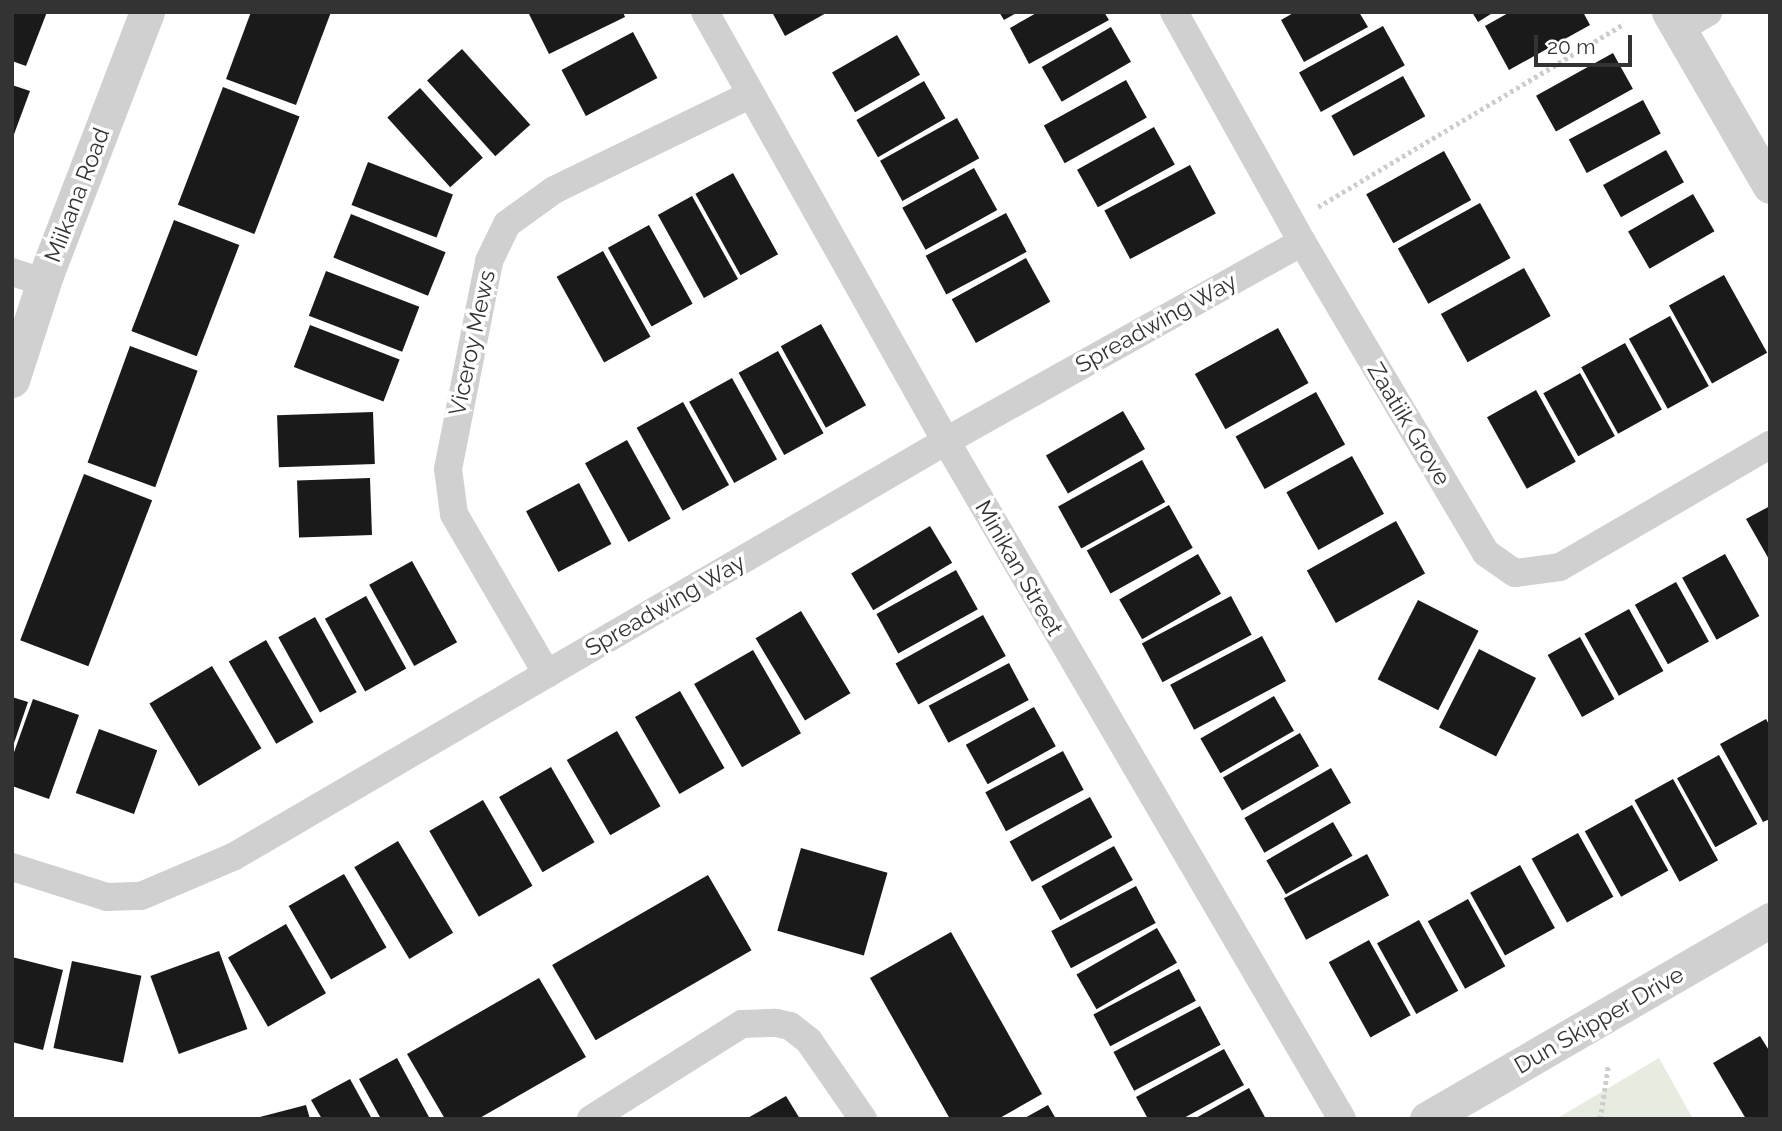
<!DOCTYPE html>
<style>
body{margin:0}
#map{position:relative;width:1782px;height:1131px;overflow:hidden;background:#fff;font-family:Raleway,sans-serif}
div>[style]{position:absolute}
.green>*{inset:0;background:#e6ecdf}
.building>*{inset:0;background:#1a1a1a;transform-origin:0 0}
.path>*{height:4.5px;margin-top:-2.25px;transform-origin:0;background:repeating-linear-gradient(90deg,#cdcdcd 0 3.5px,transparent 0 7px)}
.minor>*{height:28px;margin:-14px;padding:0 14px;transform-origin:14px;border-radius:14px;background:#d0d0d0}
.tertiary>*{height:35px;margin:-17.5px;padding:0 17.5px;transform-origin:17.5px;border-radius:17.5px;background:#d0d0d0}
span{translate:-50% -50%;white-space:nowrap;text-align:center;line-height:1.15;-webkit-text-stroke:7px #fff;paint-order:stroke}
.street-label{font-size:23px;color:#333}
.frame{position:absolute;inset:0;border:14px solid #333;pointer-events:none}
.scale{position:absolute;left:1534px;top:35px;width:98px;height:32px;box-sizing:border-box;border:4px solid #333;border-top:0;padding-left:9px;font-size:21px;line-height:24px;white-space:nowrap;color:#333;-webkit-text-stroke:5px #fff;paint-order:stroke}
</style>
<div id="map">
<div class="green">
<div style="clip-path:polygon(1659px 1058px,1693px 1119px,1556px 1119px)"></div>
</div>
<div class="building">
<div style="clip-path:polygon(12px 12px,47px 12px,26px 66px,12px 61px)"></div>
<div style="clip-path:polygon(251px 12px,331px 12px,296px 105px,226px 79px)"></div>
<div style="clip-path:polygon(528px 12px,623px 12px,625px 17px,549px 54px)"></div>
<div style="clip-path:polygon(772px 12px,828px 12px,785px 36px)"></div>
<div style="clip-path:polygon(999px 12px,1018px 12px,1004px 20px)"></div>
<div style="clip-path:polygon(1038px 12px,1104px 12px,1109px 20px,1029px 64px,1010px 28px)"></div>
<div style="clip-path:polygon(1295px 12px,1359px 12px,1368px 27px,1304px 62px,1281px 20px)"></div>
<div style="clip-path:polygon(1472px 12px,1494px 12px,1478px 22px)"></div>
<div style="clip-path:polygon(1510px 12px,1583px 12px,1590px 25px,1509px 70px,1485px 26px)"></div>
<div style="left:1383px;top:26px;width:45px;height:96px;rotate:61deg"></div>
<div style="left:1111px;top:27px;width:40px;height:80px;rotate:60deg"></div>
<div style="left:633px;top:32px;width:52px;height:81px;rotate:62deg"></div>
<div style="left:897px;top:35px;width:46px;height:75px;rotate:60deg"></div>
<div style="left:462px;top:49px;width:102px;height:47px;rotate:48deg"></div>
<div style="left:1613px;top:53px;width:41px;height:88px;rotate:61deg"></div>
<div style="left:1403px;top:76px;width:46px;height:82px;rotate:61deg"></div>
<div style="left:1126px;top:80px;width:43px;height:94px;rotate:61deg"></div>
<div style="left:924px;top:81px;width:43px;height:78px;rotate:60deg"></div>
<div style="clip-path:polygon(12px 85px,30px 91px,13px 137px,12px 137px)"></div>
<div style="left:223px;top:87px;width:82px;height:126px;rotate:21deg"></div>
<div style="left:420px;top:88px;width:94px;height:44px;rotate:48deg"></div>
<div style="left:1643px;top:100px;width:38px;height:84px;rotate:62deg"></div>
<div style="left:957px;top:118px;width:46px;height:88px;rotate:61deg"></div>
<div style="left:1154px;top:127px;width:43px;height:88px;rotate:61deg"></div>
<div style="left:1666px;top:150px;width:37px;height:72px;rotate:61deg"></div>
<div style="left:1444px;top:151px;width:56px;height:89px;rotate:61deg"></div>
<div style="left:368px;top:162px;width:91px;height:46px;rotate:21deg"></div>
<div style="left:1190px;top:165px;width:55px;height:97px;rotate:62deg"></div>
<div style="left:974px;top:168px;width:48px;height:82px;rotate:61deg"></div>
<div style="left:733px;top:173px;width:93px;height:43px;rotate:61deg"></div>
<div style="left:1693px;top:194px;width:43px;height:75px;rotate:60deg"></div>
<div style="left:692px;top:196px;width:95px;height:39px;rotate:61deg"></div>
<div style="left:1480px;top:203px;width:63px;height:94px;rotate:61deg"></div>
<div style="left:1006px;top:213px;width:44px;height:91px;rotate:62deg"></div>
<div style="left:351px;top:214px;width:102px;height:47px;rotate:22deg"></div>
<div style="left:174px;top:220px;width:70px;height:119px;rotate:21deg"></div>
<div style="left:649px;top:225px;width:90px;height:47px;rotate:61deg"></div>
<div style="left:603px;top:251px;width:98px;height:53px;rotate:61deg"></div>
<div style="left:1026px;top:258px;width:50px;height:85px;rotate:61deg"></div>
<div style="left:1524px;top:268px;width:55px;height:95px;rotate:61deg"></div>
<div style="left:326px;top:271px;width:100px;height:48px;rotate:21deg"></div>
<div style="left:1724px;top:275px;width:89px;height:63px;rotate:61deg"></div>
<div style="left:1670px;top:316px;width:80px;height:47px;rotate:61deg"></div>
<div style="left:821px;top:324px;width:93px;height:46px;rotate:61deg"></div>
<div style="left:310px;top:325px;width:96px;height:45px;rotate:21deg"></div>
<div style="left:1278px;top:328px;width:63px;height:95px;rotate:61deg"></div>
<div style="left:1625px;top:343px;width:76px;height:50px;rotate:61deg"></div>
<div style="left:130px;top:346px;width:72px;height:124px;rotate:20deg"></div>
<div style="left:778px;top:351px;width:94px;height:45px;rotate:61deg"></div>
<div style="left:1580px;top:373px;width:72px;height:42px;rotate:61deg"></div>
<div style="left:732px;top:378px;width:93px;height:49px;rotate:61deg"></div>
<div style="left:1536px;top:390px;width:82px;height:56px;rotate:61deg"></div>
<div style="left:1316px;top:392px;width:60px;height:92px;rotate:61deg"></div>
<div style="left:683px;top:402px;width:95px;height:53px;rotate:61deg"></div>
<div style="left:1123px;top:411px;width:44px;height:89px;rotate:60deg"></div>
<div style="left:373px;top:412px;width:52px;height:96px;rotate:88deg"></div>
<div style="left:627px;top:440px;width:90px;height:48px;rotate:61deg"></div>
<div style="left:1352px;top:456px;width:66px;height:75px;rotate:61deg"></div>
<div style="left:1142px;top:460px;width:48px;height:96px;rotate:61deg"></div>
<div style="left:84px;top:474px;width:73px;height:178px;rotate:21deg"></div>
<div style="left:370px;top:478px;width:57px;height:73px;rotate:88deg"></div>
<div style="left:579px;top:483px;width:69px;height:60px;rotate:62deg"></div>
<div style="left:1169px;top:505px;width:49px;height:94px;rotate:61deg"></div>
<div style="clip-path:polygon(1770px 506px,1770px 561px,1746px 519px)"></div>
<div style="left:1396px;top:521px;width:60px;height:102px;rotate:61deg"></div>
<div style="left:930px;top:526px;width:43px;height:92px;rotate:59deg"></div>
<div style="left:1198px;top:554px;width:46px;height:91px;rotate:60deg"></div>
<div style="left:1725px;top:554px;width:71px;height:49px;rotate:61deg"></div>
<div style="left:412px;top:561px;width:93px;height:49px;rotate:61deg"></div>
<div style="left:956px;top:570px;width:45px;height:91px;rotate:61deg"></div>
<div style="left:1676px;top:582px;width:68px;height:47px;rotate:61deg"></div>
<div style="left:366px;top:596px;width:83px;height:47px;rotate:61deg"></div>
<div style="left:1231px;top:596px;width:44px;height:101px;rotate:62deg"></div>
<div style="left:1418px;top:600px;width:68px;height:89px;rotate:27deg"></div>
<div style="left:1629px;top:609px;width:71px;height:51px;rotate:61deg"></div>
<div style="left:801px;top:611px;width:96px;height:53px;rotate:59deg"></div>
<div style="left:983px;top:615px;width:47px;height:100px;rotate:61deg"></div>
<div style="left:315px;top:617px;width:86px;height:42px;rotate:61deg"></div>
<div style="left:1262px;top:636px;width:51px;height:104px;rotate:62deg"></div>
<div style="left:1580px;top:637px;width:71px;height:37px;rotate:61deg"></div>
<div style="left:266px;top:640px;width:95px;height:43px;rotate:60deg"></div>
<div style="left:1479px;top:649px;width:64px;height:88px;rotate:27deg"></div>
<div style="left:753px;top:650px;width:96px;height:68px;rotate:60deg"></div>
<div style="left:1009px;top:663px;width:42px;height:91px;rotate:62deg"></div>
<div style="left:212px;top:666px;width:96px;height:73px;rotate:59deg"></div>
<div style="left:680px;top:691px;width:89px;height:52px;rotate:60deg"></div>
<div style="left:1274px;top:696px;width:40px;height:85px;rotate:60deg"></div>
<div style="clip-path:polygon(12px 697px,28px 702px,13px 746px,12px 746px)"></div>
<div style="clip-path:polygon(33px 699px,79px 715px,49px 799px,12px 786px,12px 758px)"></div>
<div style="left:1034px;top:707px;width:45px;height:78px;rotate:61deg"></div>
<div style="clip-path:polygon(1766px 719px,1770px 726px,1770px 819px,1763px 822px,1720px 744px)"></div>
<div style="left:99px;top:729px;width:62px;height:68px;rotate:20deg"></div>
<div style="left:617px;top:731px;width:87px;height:58px;rotate:60deg"></div>
<div style="left:1300px;top:733px;width:38px;height:89px;rotate:60deg"></div>
<div style="left:1063px;top:751px;width:44px;height:88px;rotate:62deg"></div>
<div style="left:1719px;top:755px;width:79px;height:48px;rotate:61deg"></div>
<div style="left:551px;top:767px;width:87px;height:60px;rotate:60deg"></div>
<div style="left:1331px;top:768px;width:40px;height:100px;rotate:60deg"></div>
<div style="left:1673px;top:779px;width:93px;height:44px;rotate:61deg"></div>
<div style="left:1090px;top:797px;width:46px;height:92px;rotate:61deg"></div>
<div style="left:483px;top:800px;width:99px;height:62px;rotate:60deg"></div>
<div style="left:1632px;top:805px;width:75px;height:54px;rotate:61deg"></div>
<div style="left:1333px;top:822px;width:39px;height:77px;rotate:60deg"></div>
<div style="left:1578px;top:833px;width:73px;height:53px;rotate:61deg"></div>
<div style="left:398px;top:841px;width:107px;height:51px;rotate:59deg"></div>
<div style="left:1114px;top:846px;width:39px;height:83px;rotate:61deg"></div>
<div style="left:801px;top:848px;width:90px;height:86px;rotate:16deg"></div>
<div style="left:1367px;top:854px;width:47px;height:94px;rotate:62deg"></div>
<div style="left:1520px;top:865px;width:72px;height:57px;rotate:61deg"></div>
<div style="left:344px;top:874px;width:85px;height:64px;rotate:60deg"></div>
<div style="left:708px;top:875px;width:87px;height:180px;rotate:60deg"></div>
<div style="left:1136px;top:886px;width:42px;height:96px;rotate:62deg"></div>
<div style="left:1468px;top:899px;width:77px;height:46px;rotate:61deg"></div>
<div style="left:1419px;top:920px;width:81px;height:48px;rotate:61deg"></div>
<div style="left:286px;top:924px;width:80px;height:67px;rotate:60deg"></div>
<div style="left:1157px;top:928px;width:40px;height:93px;rotate:60deg"></div>
<div style="clip-path:polygon(951px 932px,1042px 1094px,998px 1119px,950px 1119px,870px 978px)"></div>
<div style="left:1369px;top:940px;width:86px;height:46px;rotate:61deg"></div>
<div style="left:219px;top:951px;width:83px;height:73px;rotate:70deg"></div>
<div style="clip-path:polygon(12px 957px,63px 970px,43px 1050px,12px 1042px)"></div>
<div style="left:72px;top:961px;width:71px;height:89px;rotate:12deg"></div>
<div style="left:1179px;top:969px;width:36px;height:97px;rotate:62deg"></div>
<div style="clip-path:polygon(539px 978px,586px 1057px,478px 1119px,445px 1119px,407px 1054px)"></div>
<div style="left:1200px;top:1006px;width:44px;height:98px;rotate:62deg"></div>
<div style="clip-path:polygon(1760px 1036px,1770px 1052px,1770px 1119px,1746px 1119px,1713px 1063px)"></div>
<div style="clip-path:polygon(1224px 1049px,1244px 1085px,1182px 1119px,1148px 1119px,1136px 1097px)"></div>
<div style="clip-path:polygon(397px 1058px,430px 1119px,381px 1119px,359px 1079px)"></div>
<div style="clip-path:polygon(350px 1079px,372px 1119px,322px 1119px,311px 1100px)"></div>
<div style="clip-path:polygon(1249px 1088px,1266px 1119px,1194px 1119px)"></div>
<div style="clip-path:polygon(786px 1096px,800px 1119px,746px 1119px)"></div>
<div style="clip-path:polygon(306px 1105px,310px 1119px,256px 1119px,256px 1118px)"></div>
<div style="clip-path:polygon(1048px 1105px,1056px 1119px,1023px 1119px)"></div>
</div>
<div class="path">
<div style="left:1318px;top:207px;width:357px;rotate:-30.9deg"></div>
<div style="left:1600px;top:1119px;width:54px;rotate:-81.4deg"></div>
</div>
<div class="minor">
<div style="left:705px;top:12px;width:492px;rotate:60.7deg"></div>
<div style="left:946px;top:441px;width:785px;rotate:59.71deg"></div>
<div style="left:1174px;top:12px;width:263px;rotate:60.9deg"></div>
<div style="left:1302px;top:242px;width:361px;rotate:59.4deg"></div>
<div style="left:1486px;top:553px;width:35px;rotate:35deg"></div>
<div style="left:1515px;top:573px;width:45px;rotate:-7.6deg"></div>
<div style="left:1560px;top:567px;width:243px;rotate:-30.2deg"></div>
<div style="left:1680px;top:29px;width:33px;rotate:-31deg"></div>
<div style="left:12px;top:272px;width:33px;rotate:18deg"></div>
<div style="left:547px;top:674px;width:185px;rotate:-120.2deg"></div>
<div style="left:454px;top:514px;width:45px;rotate:-97.6deg"></div>
<div style="left:448px;top:469px;width:212px;rotate:-78.8deg"></div>
<div style="left:489px;top:261px;width:41px;rotate:-64.1deg"></div>
<div style="left:507px;top:224px;width:58px;rotate:-35.9deg"></div>
<div style="left:554px;top:190px;width:218px;rotate:-25.9deg"></div>
<div style="left:12px;top:867px;width:100px;rotate:17.5deg"></div>
<div style="left:107px;top:897px;width:34px;rotate:-2deg"></div>
<div style="left:141px;top:896px;width:100px;rotate:-23deg"></div>
<div style="left:233px;top:857px;width:825px;rotate:-30.26deg"></div>
<div style="left:946px;top:441px;width:408px;rotate:-29.2deg"></div>
<div style="left:591px;top:1119px;width:178px;rotate:-32.2deg"></div>
<div style="left:742px;top:1024px;width:34px;rotate:-2deg"></div>
<div style="left:776px;top:1023px;width:14px;rotate:12deg"></div>
<div style="left:790px;top:1026px;width:24px;rotate:38deg"></div>
<div style="left:809px;top:1041px;width:95px;rotate:55.3deg"></div>
</div>
<div class="tertiary">
<div style="left:1669px;top:12px;width:201px;rotate:59.9deg"></div>
<div style="left:12px;top:380px;width:110px;rotate:-72.1deg"></div>
<div style="left:46px;top:275px;width:282px;rotate:-69deg"></div>
<div style="left:1427px;top:1119px;width:397px;rotate:-30.1deg"></div>
</div>
<div class="street-label">
<span style="left:77px;top:195px;rotate:-69deg">Miikana Road</span>
<span style="left:1156px;top:323px;rotate:-29deg">Spreadwing Way</span>
<span style="left:472px;top:343px;rotate:-78deg">Viceroy Mews</span>
<span style="left:1409px;top:424px;rotate:59deg">Zaatiik Grove</span>
<span style="left:1019px;top:568px;rotate:60deg">Minikan Street</span>
<span style="left:665px;top:605px;rotate:-30deg">Spreadwing Way</span>
<span style="left:1599px;top:1020px;rotate:-30deg">Dun Skipper Drive</span>
</div>
<div class="frame"></div>
<div class="scale">20 m</div>
</div>
